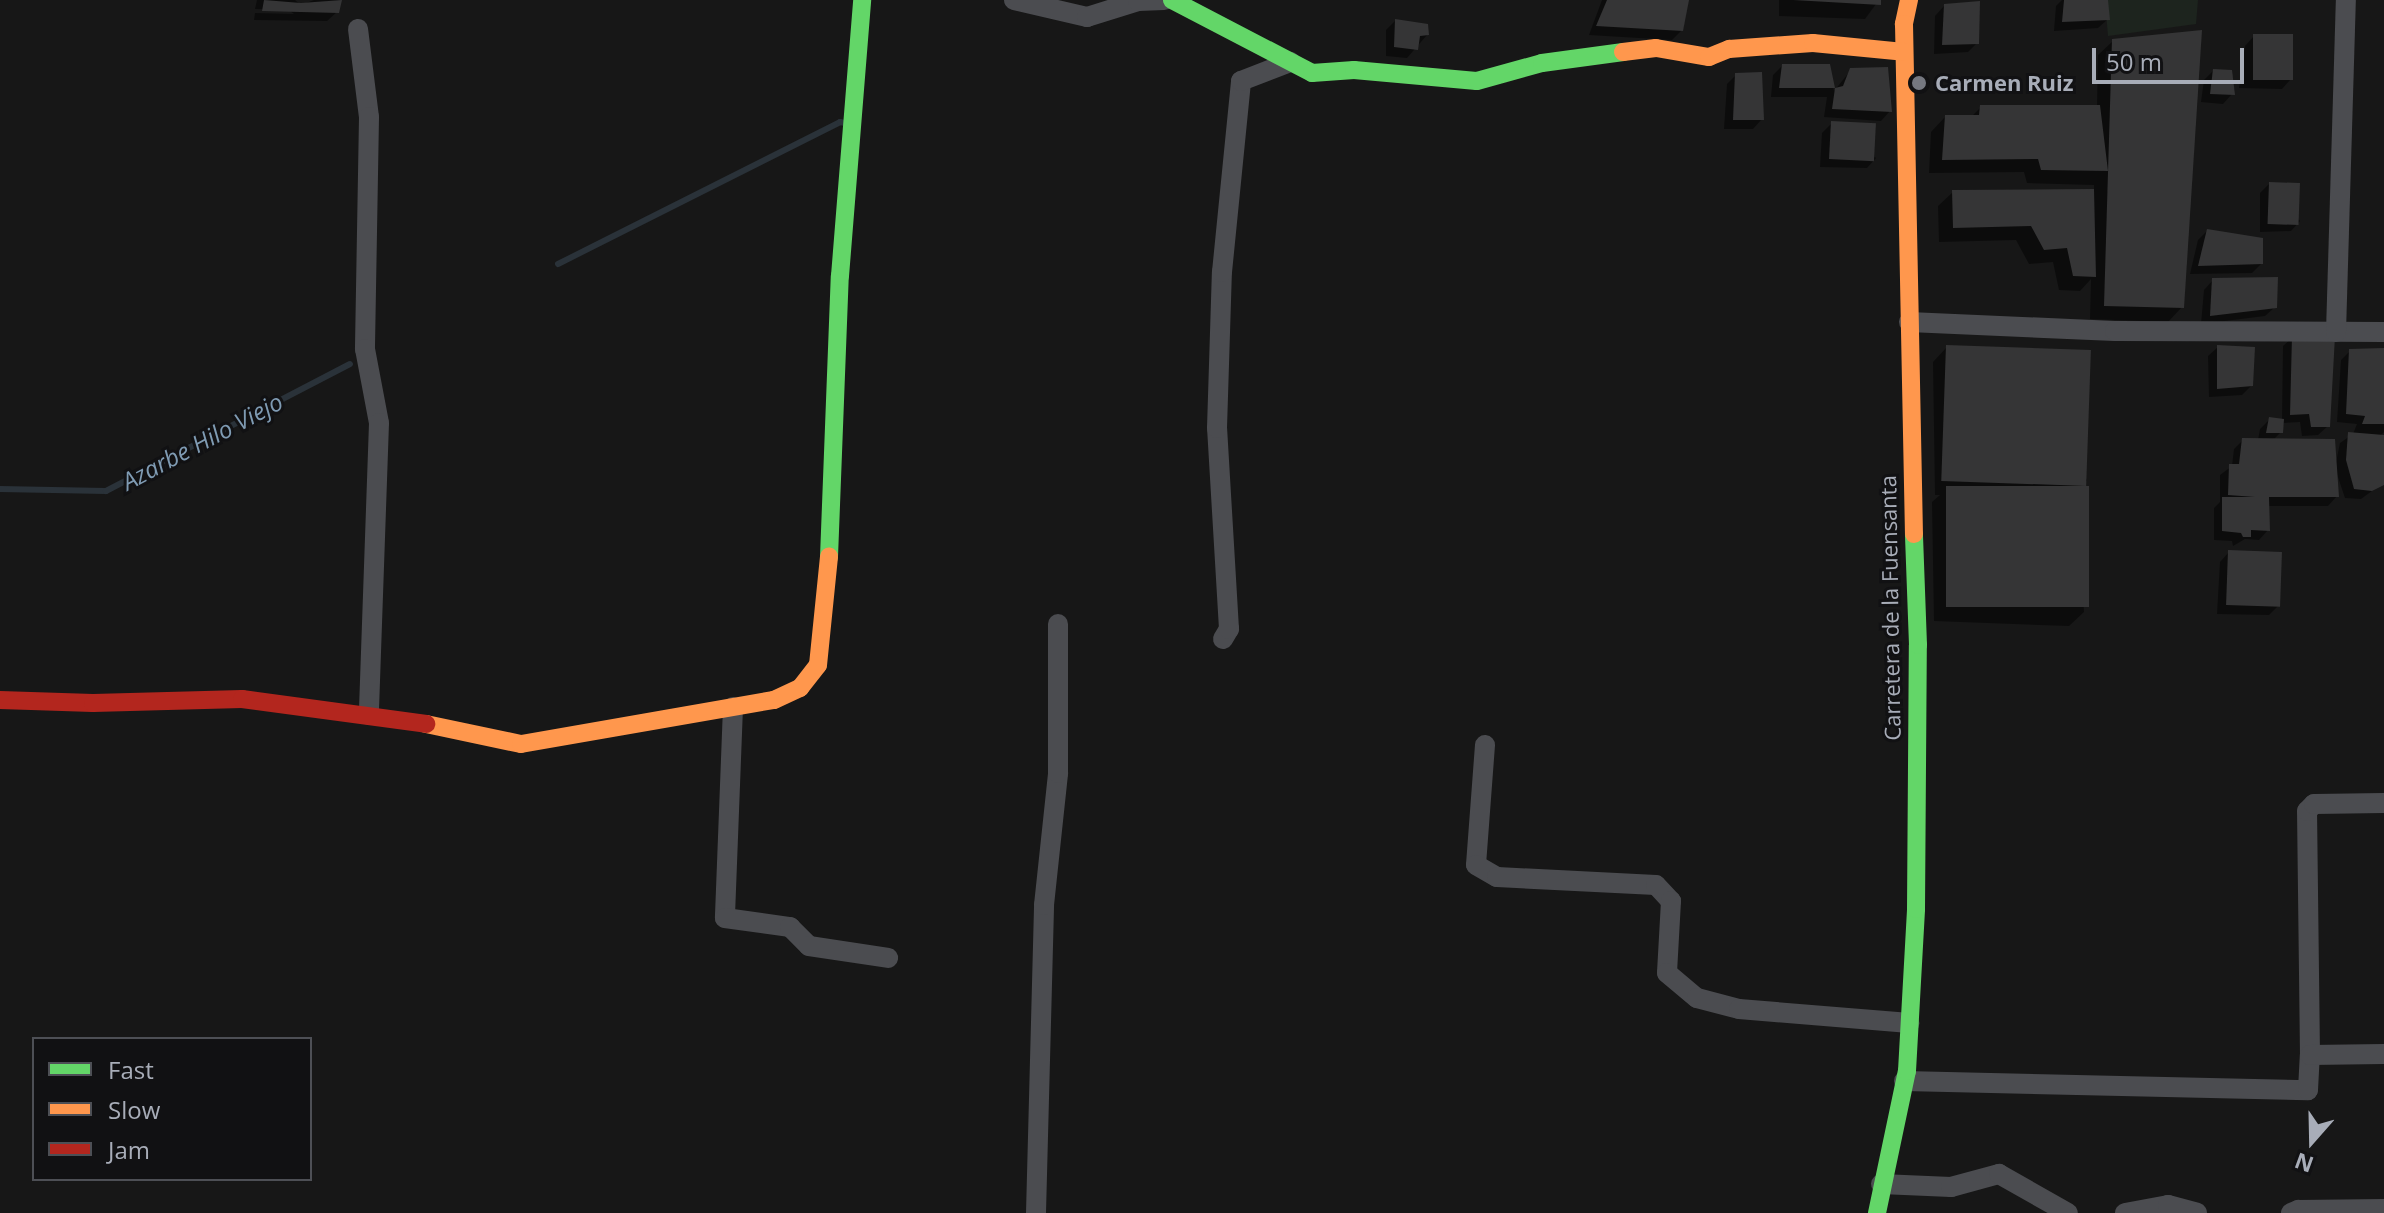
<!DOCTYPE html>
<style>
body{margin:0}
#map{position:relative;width:2384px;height:1213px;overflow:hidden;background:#171717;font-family:"Open Sans",sans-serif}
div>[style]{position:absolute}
.green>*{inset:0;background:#1d241e}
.shadow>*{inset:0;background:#0007}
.stream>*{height:6px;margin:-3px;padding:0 3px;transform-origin:3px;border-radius:3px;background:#2a3239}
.building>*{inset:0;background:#353536;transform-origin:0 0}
.street>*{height:20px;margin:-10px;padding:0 10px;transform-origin:10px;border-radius:10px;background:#4b4c50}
.fast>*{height:18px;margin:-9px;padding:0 9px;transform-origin:9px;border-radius:9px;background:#63d668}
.slow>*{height:18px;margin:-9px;padding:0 9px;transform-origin:9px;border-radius:9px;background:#ff974d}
.jam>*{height:18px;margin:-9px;padding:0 9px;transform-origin:9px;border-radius:9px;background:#b3261e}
.dots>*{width:22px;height:22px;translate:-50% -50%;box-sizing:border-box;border:4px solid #111113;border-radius:50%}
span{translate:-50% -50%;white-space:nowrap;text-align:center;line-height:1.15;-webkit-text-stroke:6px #111113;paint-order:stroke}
.poi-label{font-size:22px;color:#a8adb8;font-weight:700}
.left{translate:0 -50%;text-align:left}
.street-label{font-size:22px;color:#a8adb8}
.water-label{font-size:24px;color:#7f9bb3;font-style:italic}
.legend{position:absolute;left:32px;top:1037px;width:280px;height:144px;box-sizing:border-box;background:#111113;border:2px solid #4d4f55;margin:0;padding:10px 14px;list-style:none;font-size:24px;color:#a8adb8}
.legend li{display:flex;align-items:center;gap:16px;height:40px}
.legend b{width:40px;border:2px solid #4d4f55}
.north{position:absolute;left:2272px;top:1101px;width:80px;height:80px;-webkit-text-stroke:6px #111113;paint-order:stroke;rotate:200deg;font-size:22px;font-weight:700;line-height:32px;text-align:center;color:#a8adb8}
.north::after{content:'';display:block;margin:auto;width:28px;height:36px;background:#a8adb8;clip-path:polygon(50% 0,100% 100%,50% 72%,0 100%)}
.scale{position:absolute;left:2092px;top:48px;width:152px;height:36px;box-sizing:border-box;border:4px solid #a8adb8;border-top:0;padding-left:10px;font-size:24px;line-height:28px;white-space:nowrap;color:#a8adb8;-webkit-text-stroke:6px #111113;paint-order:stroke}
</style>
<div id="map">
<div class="green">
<div style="clip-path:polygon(2105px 0,2198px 0,2196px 24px,2108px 36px)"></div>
</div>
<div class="shadow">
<div style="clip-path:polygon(257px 0,295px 0,301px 5px,314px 0,340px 0,337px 12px,327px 21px,254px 20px,255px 13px,294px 14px,289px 10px,255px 9px)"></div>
<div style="clip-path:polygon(1602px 0,1687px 0,1682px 30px,1672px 40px,1589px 35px)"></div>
<div style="clip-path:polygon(1779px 0,1879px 0,1865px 19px,1779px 16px)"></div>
<div style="clip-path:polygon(2062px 0,2106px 0,2108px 19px,2098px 28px,2054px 31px,2056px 6px)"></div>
<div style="clip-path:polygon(1944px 6px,1977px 43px,1968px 52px,1934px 54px,1935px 16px)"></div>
<div style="clip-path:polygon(1395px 21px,1427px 35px,1407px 58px,1386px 56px,1386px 30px)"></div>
<div style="clip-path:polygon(2254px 36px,2291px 79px,2282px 89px,2239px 88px,2245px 46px)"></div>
<div style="clip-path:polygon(2113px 41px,2182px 307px,2168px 322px,2090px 319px,2091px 279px,2080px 291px,2059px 290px,2053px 262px,2029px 264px,2016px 240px,1939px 242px,1938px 206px,1953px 192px,2094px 191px,2094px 185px,2027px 183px,2024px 172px,1929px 173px,1931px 132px,1945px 117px,1971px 117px,1981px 107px,2097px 107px,2098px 55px)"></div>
<div style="clip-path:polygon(1782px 66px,1828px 66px,1834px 91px,1851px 70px,1890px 111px,1881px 121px,1824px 117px,1827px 97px,1771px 97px,1773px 75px)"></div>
<div style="clip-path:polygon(2213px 71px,2232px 94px,2223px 104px,2201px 102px,2204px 80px)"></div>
<div style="clip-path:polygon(1736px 75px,1762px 119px,1753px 129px,1724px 129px,1727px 84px)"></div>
<div style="clip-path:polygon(1832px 123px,1876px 158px,1867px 168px,1820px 167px,1822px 133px)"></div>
<div style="clip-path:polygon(2269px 184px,2300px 221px,2291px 231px,2260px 232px,2260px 193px)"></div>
<div style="clip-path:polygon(2207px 231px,2261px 264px,2252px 273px,2190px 274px,2198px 240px)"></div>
<div style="clip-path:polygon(2213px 280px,2275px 307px,2265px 316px,2201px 324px,2204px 290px)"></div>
<div style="clip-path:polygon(2293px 337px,2328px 426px,2318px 435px,2302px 436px,2300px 422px,2282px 423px,2281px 432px,2273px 440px,2335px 467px,2340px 443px,2353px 434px,2357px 424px,2337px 422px,2341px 360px,2350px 351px,2384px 350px,2384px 432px,2380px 436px,2384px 437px,2383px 483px,2361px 499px,2345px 498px,2336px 471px,2337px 496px,2328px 506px,2267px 506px,2268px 530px,2259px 540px,2245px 539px,2233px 546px,2232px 541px,2214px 540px,2214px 508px,2220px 502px,2220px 475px,2232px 466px,2234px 449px,2243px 440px,2258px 440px,2260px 429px,2270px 419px,2282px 421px,2283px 346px)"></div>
<div style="clip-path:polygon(1947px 347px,2087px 480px,2077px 489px,2084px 612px,2069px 626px,1934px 621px,1932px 502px,1940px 495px,1935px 495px,1933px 362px)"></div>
<div style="clip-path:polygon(2218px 347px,2251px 386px,2242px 395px,2209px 397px,2208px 356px)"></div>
<div style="clip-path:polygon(2229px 552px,2278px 606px,2269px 615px,2217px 614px,2220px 562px)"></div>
</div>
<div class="stream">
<div style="left:558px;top:264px;width:316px;rotate:-26.7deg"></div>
<div style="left:840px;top:122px;width:5px;rotate:11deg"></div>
<div style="left:0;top:489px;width:106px;rotate:1.1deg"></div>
<div style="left:106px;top:491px;width:275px;rotate:-27.5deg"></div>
</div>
<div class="building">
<div style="clip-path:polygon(264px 0,301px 3px,342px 0,339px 13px,262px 11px)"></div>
<div style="clip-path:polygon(1607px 0,1689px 0,1683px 31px,1596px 26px)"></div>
<div style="clip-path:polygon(1793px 0,1881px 0,1881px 5px)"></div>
<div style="clip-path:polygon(2064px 0,2108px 0,2110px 20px,2062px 22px)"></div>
<div style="clip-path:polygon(1980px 1px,1979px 44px,1942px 45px,1944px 4px)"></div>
<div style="clip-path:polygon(1395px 19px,1428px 24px,1429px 35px,1420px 36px,1418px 50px,1394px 47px)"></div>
<div style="clip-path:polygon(2202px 30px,2184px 308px,2104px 306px,2112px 39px)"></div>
<div style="left:2253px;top:34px;width:40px;height:46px"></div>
<div style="clip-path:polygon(1782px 64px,1830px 64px,1835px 88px,1843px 86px,1850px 68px,1888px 67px,1892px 112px,1832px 109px,1835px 88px,1779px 88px)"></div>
<div style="clip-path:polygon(2213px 69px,2232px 70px,2235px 95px,2210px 94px)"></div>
<div style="clip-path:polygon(1762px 72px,1764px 120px,1733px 120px,1735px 73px)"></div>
<div style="clip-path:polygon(1980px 105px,2100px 105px,2108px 171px,2041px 170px,2038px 159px,1942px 160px,1945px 115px,1979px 115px)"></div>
<div style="left:1831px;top:121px;width:45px;height:38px;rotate:3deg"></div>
<div style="left:2269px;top:182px;width:31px;height:42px;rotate:2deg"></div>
<div style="clip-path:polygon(2094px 189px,2096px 277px,2073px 276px,2067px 248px,2044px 250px,2031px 226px,1953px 228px,1952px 190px)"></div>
<div style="clip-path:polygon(2207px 229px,2263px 238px,2263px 264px,2198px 266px)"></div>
<div style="clip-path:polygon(2278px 277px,2277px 308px,2210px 316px,2212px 278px)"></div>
<div style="clip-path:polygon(2292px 335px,2335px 336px,2330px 427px,2311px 427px,2309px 414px,2290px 415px)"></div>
<div style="left:1946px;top:345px;width:145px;height:136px;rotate:2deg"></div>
<div style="clip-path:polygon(2217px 345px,2255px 347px,2253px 386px,2217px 389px)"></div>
<div style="clip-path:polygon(2384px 348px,2384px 424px,2362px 424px,2365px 416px,2346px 414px,2349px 349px)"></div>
<div style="clip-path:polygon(2269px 417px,2284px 419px,2283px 433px,2266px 433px)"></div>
<div style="clip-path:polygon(2348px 432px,2384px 435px,2384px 485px,2372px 491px,2354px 489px,2346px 460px)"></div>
<div style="clip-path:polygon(2242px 438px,2335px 439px,2339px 497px,2269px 497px,2270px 531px,2251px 530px,2251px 537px,2243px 537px,2241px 533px,2222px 531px,2222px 497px,2255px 497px,2228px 495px,2229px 464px,2239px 464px)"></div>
<div style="left:1946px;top:486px;width:143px;height:121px"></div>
<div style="left:2228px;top:550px;width:54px;height:55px;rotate:2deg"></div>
</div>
<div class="street">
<div style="left:1014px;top:0;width:75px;rotate:13.1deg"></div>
<div style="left:1087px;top:17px;width:53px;rotate:-17.4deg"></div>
<div style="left:1138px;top:1px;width:26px;rotate:-2deg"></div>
<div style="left:358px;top:29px;width:89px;rotate:82.9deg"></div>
<div style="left:369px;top:117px;width:232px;rotate:91deg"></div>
<div style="left:365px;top:349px;width:75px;rotate:79.3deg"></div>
<div style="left:379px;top:423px;width:292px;rotate:92deg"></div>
<div style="left:1909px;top:322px;width:206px;rotate:2.5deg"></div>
<div style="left:2115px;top:331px;width:269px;rotate:0.2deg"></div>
<div style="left:2336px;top:332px;width:332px;rotate:-88.3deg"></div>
<div style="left:1223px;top:639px;width:12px;rotate:-59deg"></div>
<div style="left:1229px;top:629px;width:201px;rotate:-93.4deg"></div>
<div style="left:1217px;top:428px;width:156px;rotate:-88.2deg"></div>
<div style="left:1222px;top:272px;width:192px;rotate:-84.3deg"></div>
<div style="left:1241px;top:81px;width:53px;rotate:-21.2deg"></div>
<div style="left:733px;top:707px;width:211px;rotate:92.2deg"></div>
<div style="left:725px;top:918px;width:66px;rotate:7.9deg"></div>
<div style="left:790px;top:927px;width:27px;rotate:45deg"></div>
<div style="left:809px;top:946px;width:80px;rotate:8.6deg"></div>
<div style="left:1485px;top:745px;width:120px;rotate:94.3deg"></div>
<div style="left:1476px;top:865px;width:24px;rotate:30deg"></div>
<div style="left:1497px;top:877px;width:159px;rotate:2.9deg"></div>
<div style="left:1656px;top:885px;width:22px;rotate:47deg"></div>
<div style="left:1671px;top:901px;width:72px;rotate:93.2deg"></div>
<div style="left:1667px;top:973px;width:39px;rotate:40deg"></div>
<div style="left:1697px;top:998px;width:43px;rotate:14.7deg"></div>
<div style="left:1739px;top:1009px;width:171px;rotate:4.7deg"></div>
<div style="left:2310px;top:1055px;width:244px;rotate:-90.7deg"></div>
<div style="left:2307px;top:811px;width:10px;rotate:-45deg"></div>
<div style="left:2314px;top:804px;width:70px;rotate:-0.8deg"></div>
<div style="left:1904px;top:1081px;width:404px;rotate:1.3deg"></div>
<div style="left:2308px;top:1090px;width:35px;rotate:-87deg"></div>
<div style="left:2310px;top:1055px;width:74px;rotate:-0.8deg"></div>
<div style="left:1881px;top:1184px;width:70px;rotate:2.5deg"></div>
<div style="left:1951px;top:1187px;width:50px;rotate:-15.2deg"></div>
<div style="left:1999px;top:1174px;width:79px;rotate:29.5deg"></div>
<div style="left:1036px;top:1213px;width:308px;rotate:-88.5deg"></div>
<div style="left:1044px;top:905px;width:133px;rotate:-83.9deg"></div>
<div style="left:1058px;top:773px;width:149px;rotate:-90deg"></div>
<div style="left:2125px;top:1213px;width:44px;rotate:-10.5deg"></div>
<div style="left:2168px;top:1205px;width:30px;rotate:15deg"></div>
<div style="left:2291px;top:1213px;width:8px;rotate:-23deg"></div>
<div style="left:2298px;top:1210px;width:86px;rotate:-0.7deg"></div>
</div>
<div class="fast">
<div style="left:1172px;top:0;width:158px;rotate:27.5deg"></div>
<div style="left:1312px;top:73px;width:42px;rotate:-4.1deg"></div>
<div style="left:1354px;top:70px;width:123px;rotate:5.1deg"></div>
<div style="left:1477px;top:81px;width:67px;rotate:-15.5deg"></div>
<div style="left:1542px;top:63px;width:82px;rotate:-7.7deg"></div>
<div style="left:829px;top:557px;width:281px;rotate:-87.8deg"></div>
<div style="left:840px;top:276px;width:277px;rotate:-85.4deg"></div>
<div style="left:1877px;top:1213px;width:145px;rotate:-78.1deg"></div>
<div style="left:1907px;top:1071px;width:162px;rotate:-86.8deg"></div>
<div style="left:1916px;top:909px;width:264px;rotate:-89.6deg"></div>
<div style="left:1918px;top:645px;width:111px;rotate:-92.1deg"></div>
</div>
<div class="slow">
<div style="left:1909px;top:0;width:25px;rotate:102deg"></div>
<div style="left:1904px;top:24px;width:510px;rotate:88.88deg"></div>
<div style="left:1623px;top:52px;width:33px;rotate:-7deg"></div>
<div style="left:1656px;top:48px;width:54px;rotate:9.6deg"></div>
<div style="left:1709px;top:57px;width:22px;rotate:-22deg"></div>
<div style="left:1729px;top:49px;width:84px;rotate:-4.1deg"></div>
<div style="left:1813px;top:43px;width:91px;rotate:5.6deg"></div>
<div style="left:426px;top:724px;width:97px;rotate:11.9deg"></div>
<div style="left:521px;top:744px;width:257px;rotate:-9.9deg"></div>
<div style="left:774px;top:700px;width:29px;rotate:-25deg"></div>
<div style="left:800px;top:688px;width:29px;rotate:-52deg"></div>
<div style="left:818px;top:665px;width:109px;rotate:-84.2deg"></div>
</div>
<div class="jam">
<div style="left:0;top:700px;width:93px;rotate:1.8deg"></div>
<div style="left:93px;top:703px;width:149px;rotate:-1.5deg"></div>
<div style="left:242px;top:699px;width:186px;rotate:7.7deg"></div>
</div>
<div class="dots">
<div style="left:1919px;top:83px;background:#757880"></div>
</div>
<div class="poi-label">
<span class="left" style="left:1935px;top:83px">Carmen Ruiz</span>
</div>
<div class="street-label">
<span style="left:1890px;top:608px;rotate:-91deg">Carretera de la Fuensanta</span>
</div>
<div class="water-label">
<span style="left:202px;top:441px;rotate:-28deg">Azarbe Hilo Viejo</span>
</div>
<ul class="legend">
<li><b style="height:10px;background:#63d668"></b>Fast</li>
<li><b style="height:10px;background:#ff974d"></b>Slow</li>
<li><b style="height:10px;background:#b3261e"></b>Jam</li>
</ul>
<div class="north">N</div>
<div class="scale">50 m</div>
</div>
